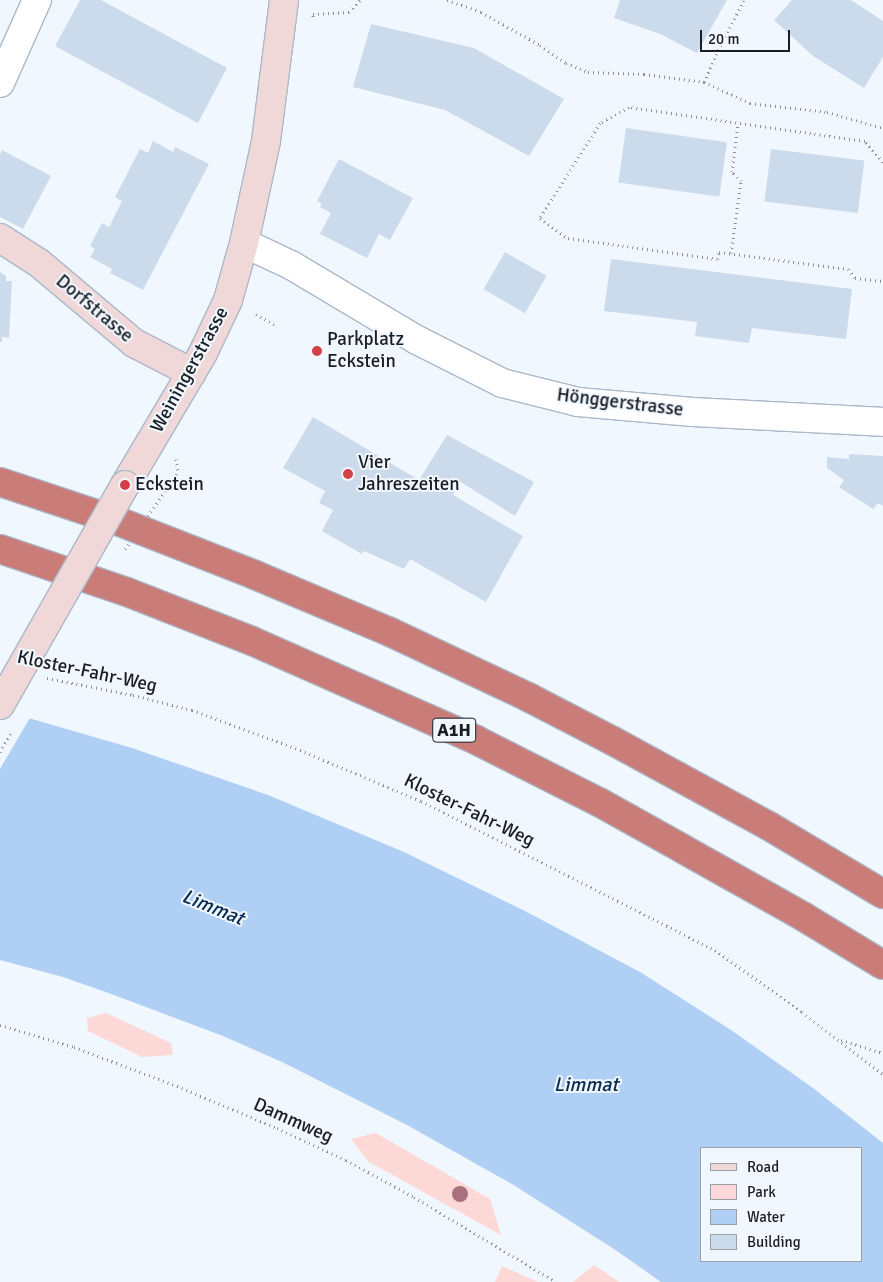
<!DOCTYPE html>
<meta charset="utf-8">
<style>
body{margin:0}
#map{position:relative;width:883px;height:1282px;overflow:hidden;background:#f1f7fe;font-family:Signika,sans-serif}
div>[style]{position:absolute}
.green>*{inset:0;background:#fcd8d6}
.water>*{inset:0;background:#b0cff5}
.pier>*{inset:0;background:#f1f7fe}
.building>*{inset:0;background:#ccdbec;transform-origin:0 0}
.path>*{height:3px;margin-top:-1.5px;transform-origin:0;background:repeating-linear-gradient(90deg,#8b9097 0 1px,transparent 0 5px)}
.roads{filter:drop-shadow(1px 0 #aab8c9) drop-shadow(-1px 0 #aab8c9) drop-shadow(0 1px #aab8c9) drop-shadow(0 -1px #aab8c9)}
.street>*{height:28px;margin:-14px;padding:0 14px;transform-origin:14px;border-radius:14px;background:#fff}
.secondary>*{height:28px;margin:-14px;padding:0 14px;transform-origin:14px;border-radius:14px;background:#efd8d7}
.highway>*{height:28px;margin:-14px;padding:0 14px;transform-origin:14px;border-radius:14px;background:#ca7c79}
.path-bridge>*{height:3px;margin-top:-1.5px;transform-origin:0;background:repeating-linear-gradient(90deg,#8b9097 0 1px,transparent 0 5px)}
.bridges{filter:drop-shadow(1px 0 #aab8c9) drop-shadow(-1px 0 #aab8c9) drop-shadow(0 1px #aab8c9) drop-shadow(0 -1px #aab8c9)}
.secondary-bridge>*{height:28px;margin:-14px;padding:0 14px;transform-origin:14px;border-radius:14px;background:#efd8d7}
.trees>*{width:16px;height:16px;margin:-8px;border-radius:50%;background:#a9707d}
.dots>*{width:14px;height:14px;translate:-50% -50%;box-sizing:border-box;border:2px solid #f1f7fe;border-radius:50%}
span{translate:-50% -50%;white-space:nowrap;text-align:center;line-height:1.15;-webkit-text-stroke:4px #f1f7fe;paint-order:stroke}
.shield-label span{padding:1px 4px;background:#f1f7fe;border:1px solid;border-radius:4px;-webkit-text-stroke-width:0}
.shield-label{font-size:18px;color:#191e25;font-weight:700}
.street-label{font-size:19px;color:#191e25}
.poi-label{font-size:19px;color:#191e25}
.left{translate:0 -50%;text-align:left}
.water-label{font-size:20px;color:#072b52;font-style:italic}
.legend{position:absolute;left:700px;top:1147px;width:162px;height:115px;box-sizing:border-box;background:#f1f7fe;border:1px solid #9ba0a7;margin:0;padding:6px 9px;list-style:none;font-size:15px;color:#191e25}
.legend li{display:flex;align-items:center;gap:10px;height:25px}
.legend b{width:25px;border:1px solid #9ba0a7}
.scale{position:absolute;left:700px;top:30px;width:90px;height:22px;box-sizing:border-box;border:2px solid #191e25;border-top:0;padding-left:6px;font-size:15px;line-height:18px;white-space:nowrap;color:#191e25;-webkit-text-stroke:4px #f1f7fe;paint-order:stroke}
</style>
<div id="map">
<div class="green">
<div style="clip-path:polygon(106px 1013px,171px 1043px,173px 1055px,142px 1057px,88px 1031px,87px 1018px)"></div>
<div style="clip-path:polygon(376px 1133px,490px 1199px,501px 1235px,369px 1162px,351px 1139px)"></div>
<div style="clip-path:polygon(594px 1265px,619px 1282px,573px 1282px)"></div>
<div style="clip-path:polygon(502px 1266px,538px 1282px,495px 1282px)"></div>
</div>
<div class="water">
<div style="clip-path:polygon(evenodd,0 712px,32px 719px,132px 748px,268px 795px,404px 852px,525px 911px,640px 972px,731px 1030px,813px 1088px,883px 1143px,883px 1282px,661px 1282px,617px 1251px,512px 1184px,407px 1125px,282px 1062px,223px 1036px,114px 995px,63px 977px,0 960px,0 712px,702px 1148px,862px 1148px,862px 1261px,702px 1261px,702px 1148px)"></div>
</div>
<div class="pier">
<div style="clip-path:polygon(0 710px,31px 716px,0 769px)"></div>
</div>
<div class="building">
<div style="clip-path:polygon(80px 0,101px 0,227px 68px,198px 123px,55px 46px)"></div>
<div style="clip-path:polygon(620px 0,727px 0,697px 53px,660px 34px,614px 18px)"></div>
<div style="clip-path:polygon(792px 0,851px 0,883px 21px,883px 57px,864px 88px,813px 56px,774px 20px)"></div>
<div style="clip-path:polygon(371px 24px,474px 48px,564px 99px,529px 156px,445px 110px,353px 87px)"></div>
<div style="left:626px;top:128px;width:102px;height:55px;rotate:8deg"></div>
<div style="clip-path:polygon(153px 141px,173px 152px,175px 147px,209px 164px,143px 290px,110px 273px,112px 269px,90px 257px,95px 249px,90px 246px,102px 223px,109px 227px,122px 201px,115px 197px,140px 149px,148px 153px)"></div>
<div style="left:771px;top:149px;width:94px;height:53px;rotate:7deg"></div>
<div style="clip-path:polygon(2px 150px,51px 176px,23px 229px,0 217px,0 155px)"></div>
<div style="clip-path:polygon(339px 159px,413px 198px,390px 240px,379px 234px,367px 258px,320px 234px,331px 213px,320px 207px,322px 204px,317px 201px)"></div>
<div style="left:505px;top:252px;width:48px;height:43px;rotate:30deg"></div>
<div style="clip-path:polygon(611px 259px,852px 289px,846px 339px,752px 328px,749px 343px,695px 336px,697px 322px,604px 311px)"></div>
<div style="clip-path:polygon(0 272px,6px 276px,6px 281px,12px 281px,9px 338px,2px 337px,2px 342px,0 342px)"></div>
<div style="clip-path:polygon(313px 417px,419px 480px,447px 435px,534px 482px,515px 516px,459px 481px,453px 495px,523px 536px,486px 602px,410px 559px,404px 569px,364px 551px,362px 554px,322px 531px,333px 510px,319px 503px,325px 491px,283px 468px)"></div>
<div style="clip-path:polygon(849px 454px,883px 456px,883px 506px,878px 503px,873px 509px,839px 487px,844px 480px,827px 468px,827px 457px,849px 459px)"></div>
</div>
<div class="path">
<div style="left:447px;top:0;width:36px;rotate:19deg"></div>
<div style="left:481px;top:12px;width:68px;rotate:29.2deg"></div>
<div style="left:540px;top:45px;width:32px;rotate:35deg"></div>
<div style="left:566px;top:63px;width:24px;rotate:22deg"></div>
<div style="left:588px;top:72px;width:56px;rotate:2deg"></div>
<div style="left:644px;top:74px;width:61px;rotate:7.6deg"></div>
<div style="left:704px;top:82px;width:51px;rotate:24.5deg"></div>
<div style="left:750px;top:103px;width:78px;rotate:6.7deg"></div>
<div style="left:827px;top:112px;width:58px;rotate:15.9deg"></div>
<div style="left:313px;top:17px;width:3px;rotate:-90deg"></div>
<div style="left:313px;top:14px;width:36px;rotate:-3deg"></div>
<div style="left:349px;top:12px;width:16px;rotate:-47deg"></div>
<div style="left:704px;top:82px;width:35px;rotate:-66deg"></div>
<div style="left:718px;top:50px;width:56px;rotate:-62.5deg"></div>
<div style="left:883px;top:162px;width:28px;rotate:-131deg"></div>
<div style="left:865px;top:141px;width:238px;rotate:-171.8deg"></div>
<div style="left:629px;top:107px;width:33px;rotate:151deg"></div>
<div style="left:600px;top:123px;width:112px;rotate:122.3deg"></div>
<div style="left:540px;top:218px;width:34px;rotate:36deg"></div>
<div style="left:568px;top:238px;width:151px;rotate:8deg"></div>
<div style="left:718px;top:259px;width:7px;rotate:-82deg"></div>
<div style="left:719px;top:252px;width:130px;rotate:7.5deg"></div>
<div style="left:848px;top:269px;width:11px;rotate:52deg"></div>
<div style="left:855px;top:278px;width:28px;rotate:6deg"></div>
<div style="left:731px;top:253px;width:73px;rotate:-82.1deg"></div>
<div style="left:741px;top:181px;width:13px;rotate:-135deg"></div>
<div style="left:732px;top:172px;width:49px;rotate:-83deg"></div>
<div style="left:256px;top:314px;width:22px;rotate:30deg"></div>
<div style="left:176px;top:459px;width:14px;rotate:82deg"></div>
<div style="left:47px;top:678px;width:88px;rotate:11.2deg"></div>
<div style="left:133px;top:695px;width:61px;rotate:14.3deg"></div>
<div style="left:192px;top:710px;width:115px;rotate:20.3deg"></div>
<div style="left:300px;top:750px;width:131px;rotate:22.9deg"></div>
<div style="left:421px;top:801px;width:330px;rotate:26.9deg"></div>
<div style="left:715px;top:950px;width:107px;rotate:35.5deg"></div>
<div style="left:802px;top:1012px;width:102px;rotate:37.4deg"></div>
<div style="left:0;top:1025px;width:77px;rotate:16.6deg"></div>
<div style="left:74px;top:1047px;width:110px;rotate:20.7deg"></div>
<div style="left:177px;top:1086px;width:108px;rotate:22.8deg"></div>
<div style="left:277px;top:1128px;width:76px;rotate:24.9deg"></div>
<div style="left:346px;top:1160px;width:77px;rotate:28.6deg"></div>
<div style="left:414px;top:1197px;width:165px;rotate:30.9deg"></div>
<div style="left:841px;top:1040px;width:44px;rotate:17.2deg"></div>
</div>
<div class="roads">
<div class="street">
<div style="left:0;top:83px;width:91px;rotate:-66deg"></div>
<div style="left:244px;top:243px;width:52px;rotate:25.1deg"></div>
<div style="left:291px;top:265px;width:147px;rotate:30.8deg"></div>
<div style="left:417px;top:340px;width:95px;rotate:26.8deg"></div>
<div style="left:502px;top:383px;width:78px;rotate:14deg"></div>
<div style="left:578px;top:402px;width:115px;rotate:5deg"></div>
<div style="left:693px;top:412px;width:190px;rotate:3deg"></div>
</div>
<div class="secondary">
<div style="left:0;top:238px;width:46px;rotate:32.7deg"></div>
<div style="left:39px;top:263px;width:124px;rotate:40.1deg"></div>
<div style="left:134px;top:343px;width:65px;rotate:27.3deg"></div>
<div style="left:125px;top:485px;width:153px;rotate:-59.4deg"></div>
<div style="left:203px;top:353px;width:59px;rotate:-64.7deg"></div>
<div style="left:228px;top:300px;width:59px;rotate:-74.3deg"></div>
<div style="left:244px;top:243px;width:104px;rotate:-77.8deg"></div>
<div style="left:266px;top:141px;width:142px;rotate:-82.7deg"></div>
</div>
<div class="highway">
<div style="left:0;top:482px;width:126px;rotate:18.4deg"></div>
<div style="left:120px;top:522px;width:145px;rotate:21.4deg"></div>
<div style="left:255px;top:575px;width:147px;rotate:22.9deg"></div>
<div style="left:390px;top:632px;width:153px;rotate:25.2deg"></div>
<div style="left:528px;top:697px;width:96px;rotate:27.4deg"></div>
<div style="left:613px;top:741px;width:178px;rotate:28.6deg"></div>
<div style="left:769px;top:826px;width:133px;rotate:30.8deg"></div>
<div style="left:0;top:549px;width:134px;rotate:18.7deg"></div>
<div style="left:127px;top:592px;width:134px;rotate:21.4deg"></div>
<div style="left:252px;top:641px;width:245px;rotate:23.8deg"></div>
<div style="left:476px;top:740px;width:138px;rotate:26.8deg"></div>
<div style="left:599px;top:802px;width:96px;rotate:29.2deg"></div>
<div style="left:683px;top:849px;width:139px;rotate:29.3deg"></div>
<div style="left:804px;top:917px;width:92px;rotate:31.3deg"></div>
</div>
</div>
<div class="path-bridge">
<div style="left:125px;top:549px;width:93px;rotate:-55.1deg"></div>
<div style="left:0;top:752px;width:22px;rotate:-60deg"></div>
</div>
<div class="bridges">
<div class="secondary-bridge">
<div style="left:0;top:705px;width:253px;rotate:-60.4deg"></div>
</div>
</div>
<div class="trees">
<div style="left:460px;top:1194px"></div>
</div>
<div class="dots">
<div style="left:317px;top:351px;background:#d14148"></div>
<div style="left:348px;top:474px;background:#d14148"></div>
<div style="left:125px;top:485px;background:#d14148"></div>
</div>
<div class="shield-label">
<span style="left:454px;top:730px">A1H</span>
</div>
<div class="street-label">
<span style="left:94px;top:309px;rotate:40deg">Dorfstrasse</span>
<span style="left:190px;top:370px;rotate:-61deg">Weiningerstrasse</span>
<span style="left:620px;top:403px;rotate:7deg">Hönggerstrasse</span>
<span style="left:87px;top:672px;rotate:12deg">Kloster-Fahr-Weg</span>
<span style="left:469px;top:811px;rotate:26deg">Kloster-Fahr-Weg</span>
<span style="left:293px;top:1121px;rotate:24deg">Dammweg</span>
</div>
<div class="poi-label">
<span class="left" style="left:327px;top:351px">Parkplatz<br>Eckstein</span>
<span class="left" style="left:358px;top:474px">Vier<br>Jahreszeiten</span>
<span class="left" style="left:135px;top:485px">Eckstein</span>
</div>
<div class="water-label">
<span style="left:213px;top:907px;rotate:22deg">Limmat</span>
<span style="left:586px;top:1084px">Limmat</span>
</div>
<ul class="legend">
<li><b style="height:6px;background:#efd8d7"></b>Road</li>
<li><b style="height:14px;background:#fcd8d6"></b>Park</li>
<li><b style="height:14px;background:#b0cff5"></b>Water</li>
<li><b style="height:14px;background:#ccdbec"></b>Building</li>
</ul>
<div class="scale">20 m</div>
</div>
